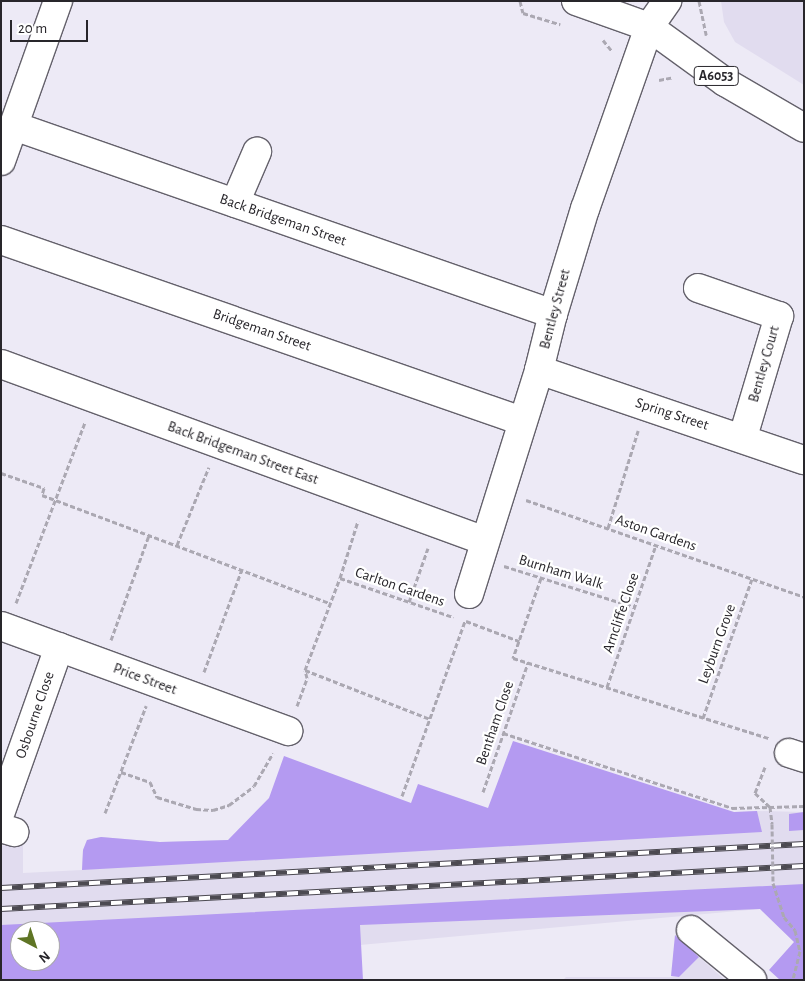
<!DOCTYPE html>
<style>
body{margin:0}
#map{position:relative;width:805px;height:981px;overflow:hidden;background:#edeaf6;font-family:"Alegreya Sans",sans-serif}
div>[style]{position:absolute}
.built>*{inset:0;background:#e1dcef}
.forest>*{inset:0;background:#b49af1}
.path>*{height:3px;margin-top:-1.5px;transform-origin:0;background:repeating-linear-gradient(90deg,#aba8b2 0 5px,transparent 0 7.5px)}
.roads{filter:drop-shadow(1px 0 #64616b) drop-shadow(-1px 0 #64616b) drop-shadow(0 1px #64616b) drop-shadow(0 -1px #64616b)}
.minor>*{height:28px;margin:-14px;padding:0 14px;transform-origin:14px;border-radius:14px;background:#fff}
.major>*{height:28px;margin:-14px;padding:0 14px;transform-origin:14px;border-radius:14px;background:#fff}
.rail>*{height:5.5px;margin-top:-2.75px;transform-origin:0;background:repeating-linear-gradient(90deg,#fff 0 11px,#4c4a51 0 22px);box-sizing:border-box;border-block:1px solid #4c4a51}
.path-bridge>*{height:3px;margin-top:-1.5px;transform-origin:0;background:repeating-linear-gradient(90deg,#aba8b2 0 5px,transparent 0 7.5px)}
span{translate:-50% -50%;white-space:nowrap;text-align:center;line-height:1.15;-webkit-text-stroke:4.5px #fff;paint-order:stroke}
.shield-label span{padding:1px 4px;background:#fff;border:1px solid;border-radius:4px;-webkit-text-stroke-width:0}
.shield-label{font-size:14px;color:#28262b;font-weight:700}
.street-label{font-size:15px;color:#28262b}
.frame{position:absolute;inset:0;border:2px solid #28262b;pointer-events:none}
.north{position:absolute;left:10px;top:921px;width:50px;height:50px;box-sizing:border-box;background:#fff;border:1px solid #a9a8aa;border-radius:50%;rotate:140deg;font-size:14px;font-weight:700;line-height:20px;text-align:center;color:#28262b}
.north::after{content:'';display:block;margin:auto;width:18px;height:22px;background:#5f7525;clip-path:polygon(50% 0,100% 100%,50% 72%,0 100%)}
.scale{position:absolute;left:10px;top:20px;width:78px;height:22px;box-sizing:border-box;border:2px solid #28262b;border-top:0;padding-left:6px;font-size:15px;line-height:18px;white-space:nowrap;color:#28262b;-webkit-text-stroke:4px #fff;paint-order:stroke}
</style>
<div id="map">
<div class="built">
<div style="clip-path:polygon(721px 1px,804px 1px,804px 85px,735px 42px,724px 22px)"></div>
<div style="clip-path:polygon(757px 811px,804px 812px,804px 898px,760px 909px,304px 950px,20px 931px,1px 951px,1px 846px,23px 844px,23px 873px,82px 870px,83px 850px,87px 840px,101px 837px,160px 842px,228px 840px)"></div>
<div style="clip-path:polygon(699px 957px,725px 980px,563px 980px,566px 977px,679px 977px)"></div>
</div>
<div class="forest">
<div style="clip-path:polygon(513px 741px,734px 812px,757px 811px,762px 832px,82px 870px,83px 850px,87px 840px,101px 837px,160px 842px,228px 840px,269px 798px,284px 756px,411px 803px,418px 784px,488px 808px)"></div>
<div style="clip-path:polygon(804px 812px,804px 830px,789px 831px,789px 814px)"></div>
<div style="clip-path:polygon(evenodd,804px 884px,804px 980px,780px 980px,769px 970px,794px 942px,760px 909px,360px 925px,363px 980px,1px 980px,1px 925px,804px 884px,20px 931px,50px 931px,50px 961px,20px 961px,20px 931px)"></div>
<div style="clip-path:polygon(675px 935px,699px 957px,679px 977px,671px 976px)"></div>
</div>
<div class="path">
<div style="left:520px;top:1px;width:12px;rotate:76deg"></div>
<div style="left:523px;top:13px;width:39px;rotate:17deg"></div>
<div style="left:699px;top:1px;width:35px;rotate:78deg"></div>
<div style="left:603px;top:40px;width:14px;rotate:51deg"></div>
<div style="left:659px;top:80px;width:15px;rotate:-11deg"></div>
<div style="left:1px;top:473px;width:46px;rotate:19.2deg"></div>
<div style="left:44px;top:488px;width:7px;rotate:106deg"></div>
<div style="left:42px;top:495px;width:308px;rotate:20.6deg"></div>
<div style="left:526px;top:500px;width:294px;rotate:19.2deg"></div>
<div style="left:608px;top:528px;width:102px;rotate:-72.8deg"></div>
<div style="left:177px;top:545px;width:84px;rotate:-67.7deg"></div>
<div style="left:504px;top:566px;width:137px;rotate:17.4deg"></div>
<div style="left:340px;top:578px;width:60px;rotate:-72.5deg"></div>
<div style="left:541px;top:578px;width:85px;rotate:109.3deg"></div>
<div style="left:513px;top:658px;width:268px;rotate:17.4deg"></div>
<div style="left:409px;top:602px;width:57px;rotate:-70.6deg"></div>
<div style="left:16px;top:603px;width:194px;rotate:-69.1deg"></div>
<div style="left:466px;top:621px;width:57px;rotate:20.7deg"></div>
<div style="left:111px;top:640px;width:112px;rotate:-70.1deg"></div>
<div style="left:305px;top:670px;width:134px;rotate:21.4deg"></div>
<div style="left:204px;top:672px;width:110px;rotate:-69.7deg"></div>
<div style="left:607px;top:687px;width:150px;rotate:-71deg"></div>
<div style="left:297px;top:706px;width:30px;rotate:-70deg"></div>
<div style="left:307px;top:678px;width:8px;rotate:-104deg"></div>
<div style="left:305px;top:670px;width:98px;rotate:-69.2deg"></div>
<div style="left:340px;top:578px;width:120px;rotate:19deg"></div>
<div style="left:703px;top:718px;width:147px;rotate:-70.6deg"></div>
<div style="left:503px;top:733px;width:241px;rotate:18.1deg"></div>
<div style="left:732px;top:808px;width:72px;rotate:-1.6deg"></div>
<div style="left:765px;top:767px;width:28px;rotate:111deg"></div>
<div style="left:755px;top:793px;width:21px;rotate:43deg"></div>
<div style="left:770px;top:807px;width:17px;rotate:83deg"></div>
<div style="left:121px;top:772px;width:31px;rotate:19deg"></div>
<div style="left:150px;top:782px;width:17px;rotate:65deg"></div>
<div style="left:157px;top:797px;width:41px;rotate:17.1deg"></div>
<div style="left:196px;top:809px;width:17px;rotate:3deg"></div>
<div style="left:213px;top:810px;width:17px;rotate:-17deg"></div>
<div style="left:229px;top:805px;width:31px;rotate:-37deg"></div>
<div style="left:254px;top:786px;width:38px;rotate:-60deg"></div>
<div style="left:483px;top:792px;width:137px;rotate:-70.8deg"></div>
<div style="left:402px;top:796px;width:186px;rotate:-70.2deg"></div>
<div style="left:105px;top:813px;width:115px;rotate:-69deg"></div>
<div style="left:773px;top:883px;width:36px;rotate:72deg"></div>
<div style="left:784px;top:917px;width:17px;rotate:50deg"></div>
<div style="left:795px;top:930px;width:22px;rotate:77deg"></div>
<div style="left:800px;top:951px;width:30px;rotate:104deg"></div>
</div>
<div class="roads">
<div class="minor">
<div style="left:14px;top:126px;width:571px;rotate:19.23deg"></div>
<div style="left:1px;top:161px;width:170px;rotate:-70.4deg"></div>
<div style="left:235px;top:203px;width:56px;rotate:-66.7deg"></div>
<div style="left:1px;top:240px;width:552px;rotate:19.16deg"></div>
<div style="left:698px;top:288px;width:86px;rotate:19.1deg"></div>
<div style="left:779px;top:316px;width:126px;rotate:106.6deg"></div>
<div style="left:1px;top:364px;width:515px;rotate:20.09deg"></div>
<div style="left:539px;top:370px;width:280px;rotate:18.8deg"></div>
<div style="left:469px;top:594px;width:235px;rotate:-72.6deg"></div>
<div style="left:539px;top:370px;width:58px;rotate:-76deg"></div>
<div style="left:553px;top:314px;width:110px;rotate:-73.1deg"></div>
<div style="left:585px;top:209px;width:193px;rotate:-70.6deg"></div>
<div style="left:1px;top:626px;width:306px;rotate:20.1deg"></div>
<div style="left:789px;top:753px;width:16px;rotate:18deg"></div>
<div style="left:1px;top:811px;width:174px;rotate:-70.5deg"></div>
<div style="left:1px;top:828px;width:14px;rotate:17deg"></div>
<div style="left:691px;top:930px;width:79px;rotate:39.3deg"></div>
</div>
<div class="major">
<div style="left:576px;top:1px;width:77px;rotate:19.6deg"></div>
<div style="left:649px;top:27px;width:94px;rotate:35.9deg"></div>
<div style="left:725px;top:82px;width:91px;rotate:30.2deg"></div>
<div style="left:649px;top:27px;width:32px;rotate:-55deg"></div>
</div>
</div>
<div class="rail">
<div style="left:1px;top:888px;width:804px;rotate:-3.14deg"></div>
<div style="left:1px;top:909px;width:804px;rotate:-3.07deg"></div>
</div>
<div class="path-bridge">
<div style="left:772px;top:824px;width:59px;rotate:89deg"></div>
</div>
<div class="shield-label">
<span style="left:716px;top:76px">A6053</span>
</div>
<div class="street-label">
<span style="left:283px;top:220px;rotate:19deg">Back Bridgeman Street</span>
<span style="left:555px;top:309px;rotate:-75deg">Bentley Street</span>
<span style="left:262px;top:330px;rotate:19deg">Bridgeman Street</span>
<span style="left:764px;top:364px;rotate:-74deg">Bentley Court</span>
<span style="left:672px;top:414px;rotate:18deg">Spring Street</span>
<span style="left:243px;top:453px;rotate:20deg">Back Bridgeman Street East</span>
<span style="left:656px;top:533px;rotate:19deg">Aston Gardens</span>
<span style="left:561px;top:572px;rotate:17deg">Burnham Walk</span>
<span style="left:400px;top:587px;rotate:19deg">Carlton Gardens</span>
<span style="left:621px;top:613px;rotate:-71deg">Arncliffe Close</span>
<span style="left:717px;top:644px;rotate:-70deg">Leyburn Grove</span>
<span style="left:145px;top:679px;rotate:20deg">Price Street</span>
<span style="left:35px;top:715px;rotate:-71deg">Osbourne Close</span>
<span style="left:495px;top:723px;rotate:-71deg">Bentham Close</span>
</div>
<div class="frame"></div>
<div class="north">N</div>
<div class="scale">20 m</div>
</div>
